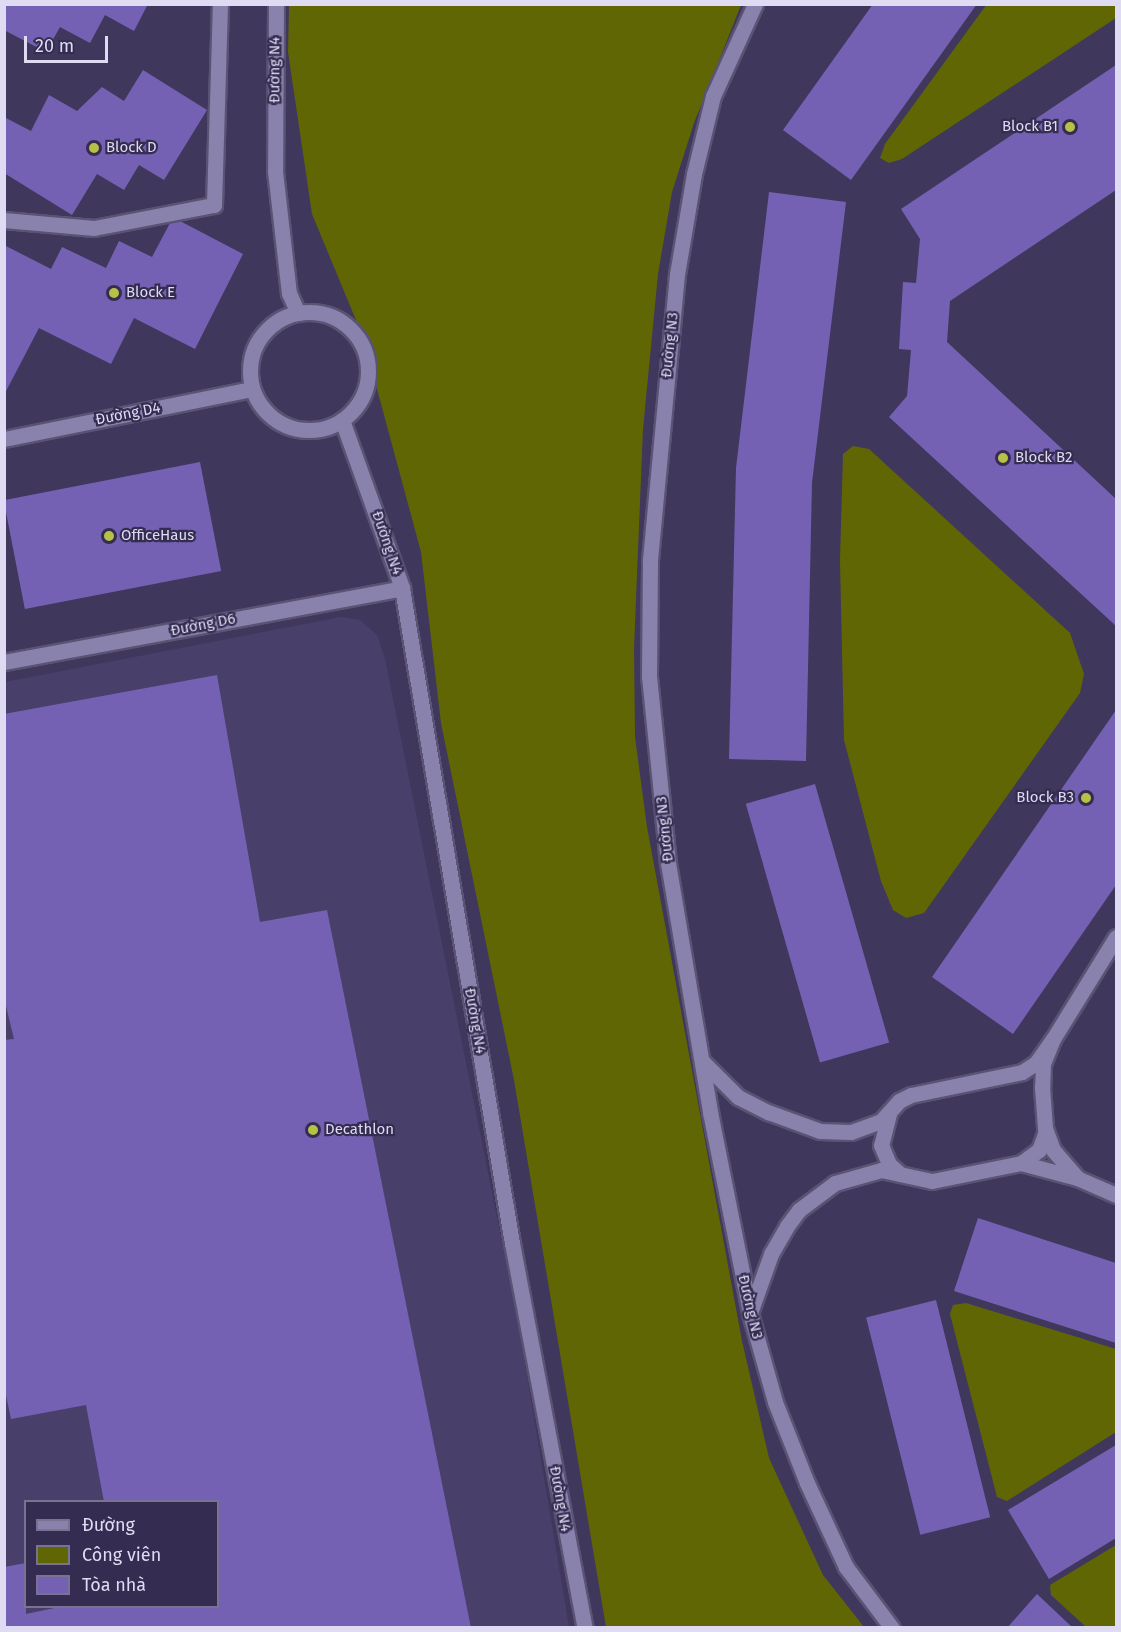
<!DOCTYPE html>
<meta charset="utf-8">
<style>
body{margin:0}
#map{position:relative;width:1121px;height:1632px;overflow:hidden;background:#40375c;font-family:"Fira Sans",sans-serif}
div>[style]{position:absolute}
.built>*{inset:0;background:#493f6b}
.green>*{inset:0;background:#616605}
.building>*{inset:0;background:#7561b3;transform-origin:0 0}
.roads{filter:drop-shadow(2px 0 #5a5373) drop-shadow(-2px 0 #5a5373) drop-shadow(0 2px #5a5373) drop-shadow(0 -2px #5a5373)}
.minor>*{height:15px;margin:-7.5px;padding:0 7.5px;transform-origin:7.5px;border-radius:7.5px;background:#8982ac}
.minor>.ring{margin:-7.5px;padding:0;box-sizing:content-box;background:none;border:15px solid #8982ac;border-radius:50%}
.dots>*{width:16px;height:16px;translate:-50% -50%;box-sizing:border-box;border:3px solid #352d51;border-radius:50%}
span{translate:-50% -50%;white-space:nowrap;text-align:center;line-height:1.15;-webkit-text-stroke:4.5px #352d51;paint-order:stroke}
.street-label{font-size:15px;color:#dedbf2}
.poi-label{font-size:15px;color:#dedbf2}
.right{translate:-100% -50%;text-align:right}
.left{translate:0 -50%;text-align:left}
.frame{position:absolute;inset:0;border:6px solid #dedbf2;pointer-events:none}
.legend{position:absolute;left:24px;top:1500px;width:195px;height:108px;box-sizing:border-box;background:#352d51;border:2px solid #797391;margin:0;padding:8px 10px;list-style:none;font-size:18px;color:#dedbf2}
.legend li{display:flex;align-items:center;gap:12px;height:30px}
.legend b{width:30px;border:2px solid #797391}
.scale{position:absolute;left:24px;top:36px;width:84px;height:27px;box-sizing:border-box;border:3px solid #dedbf2;border-top:0;padding-left:8px;font-size:18px;line-height:21px;white-space:nowrap;color:#dedbf2;-webkit-text-stroke:4px #352d51;paint-order:stroke}
</style>
<div id="map">
<div class="built">
<div style="clip-path:polygon(evenodd,341px 617px,360px 620px,377px 635px,385px 659px,518px 1322px,569px 1627px,5px 1628px,5px 682px,341px 617px,26px 1502px,218px 1502px,218px 1606px,26px 1606px,26px 1502px)"></div>
</div>
<div class="green">
<div style="clip-path:polygon(987px 4px,1116px 5px,1116px 18px,902px 159px,889px 163px,880px 158px,885px 144px)"></div>
<div style="clip-path:polygon(289px 5px,741px 5px,694px 123px,672px 192px,658px 274px,643px 429px,634px 648px,635px 737px,647px 827px,742px 1341px,769px 1458px,823px 1575px,864px 1627px,606px 1627px,514px 1080px,441px 723px,421px 552px,363px 337px,312px 214px,288px 52px)"></div>
<div style="clip-path:polygon(853px 446px,869px 449px,1070px 633px,1084px 674px,1080px 693px,924px 913px,906px 918px,893px 910px,881px 881px,844px 740px,840px 560px,843px 454px)"></div>
<div style="clip-path:polygon(966px 1303px,1116px 1349px,1116px 1432px,1007px 1501px,997px 1497px,950px 1314px,953px 1305px)"></div>
<div style="clip-path:polygon(1116px 1545px,1116px 1627px,1086px 1627px,1051px 1595px,1050px 1585px)"></div>
</div>
<div class="building">
<div style="clip-path:polygon(4px 4px,148px 4px,134px 31px,105px 15px,90px 43px,60px 27px,46px 52px,4px 30px)"></div>
<div style="clip-path:polygon(873px 4px,977px 4px,851px 180px,783px 130px)"></div>
<div style="clip-path:polygon(1116px 65px,1116px 190px,950px 301px,947px 342px,1116px 499px,1116px 626px,889px 417px,907px 396px,911px 350px,899px 349px,903px 282px,916px 283px,920px 239px,901px 209px)"></div>
<div style="clip-path:polygon(143px 70px,207px 110px,164px 180px,139px 165px,124px 190px,97px 174px,72px 215px,4px 173px,4px 117px,31px 131px,49px 95px,77px 111px,102px 87px,124px 101px)"></div>
<div style="clip-path:polygon(769px 192px,846px 202px,812px 483px,806px 761px,729px 759px,736px 468px)"></div>
<div style="clip-path:polygon(180px 221px,243px 254px,195px 349px,134px 318px,111px 364px,39px 328px,4px 395px,4px 245px,51px 269px,62px 247px,106px 268px,119px 241px,152px 257px,170px 223px)"></div>
<div style="left:200px;top:462px;width:111px;height:200px;rotate:79deg"></div>
<div style="clip-path:polygon(217px 675px,260px 922px,327px 910px,471px 1628px,4px 1628px,4px 1567px,26px 1563px,26px 1614px,64px 1606px,218px 1606px,218px 1502px,104px 1502px,86px 1405px,11px 1419px,4px 1386px,4px 1040px,14px 1039px,4px 998px,4px 714px)"></div>
<div style="clip-path:polygon(1116px 710px,1116px 885px,1013px 1034px,932px 977px)"></div>
<div style="left:815px;top:784px;width:269px;height:72px;rotate:74deg"></div>
<div style="clip-path:polygon(978px 1218px,1116px 1263px,1116px 1343px,954px 1291px)"></div>
<div style="left:936px;top:1300px;width:224px;height:72px;rotate:76deg"></div>
<div style="clip-path:polygon(1116px 1445px,1116px 1538px,1049px 1579px,1008px 1510px)"></div>
<div style="clip-path:polygon(1037px 1594px,1073px 1628px,1007px 1628px)"></div>
</div>
<div class="roads">
<div class="minor">
<div style="left:276px;top:4px;width:167px;rotate:90.3deg"></div>
<div style="left:275px;top:171px;width:123px;rotate:83.5deg"></div>
<div style="left:289px;top:293px;width:22px;rotate:66deg"></div>
<div style="left:755px;top:4px;width:101px;rotate:114.5deg"></div>
<div style="left:713px;top:96px;width:80px;rotate:103.7deg"></div>
<div style="left:694px;top:174px;width:101px;rotate:99.6deg"></div>
<div style="left:677px;top:274px;width:289px;rotate:95.4deg"></div>
<div style="left:650px;top:562px;width:114px;rotate:90.5deg"></div>
<div style="left:649px;top:676px;width:188px;rotate:84.2deg"></div>
<div style="left:668px;top:863px;width:253px;rotate:80.4deg"></div>
<div style="left:710px;top:1112px;width:205px;rotate:78.7deg"></div>
<div style="left:750px;top:1313px;width:92px;rotate:74.3deg"></div>
<div style="left:775px;top:1402px;width:87px;rotate:68.4deg"></div>
<div style="left:807px;top:1483px;width:93px;rotate:65.1deg"></div>
<div style="left:846px;top:1567px;width:76px;rotate:53deg"></div>
<div style="left:4px;top:220px;width:90px;rotate:5.1deg"></div>
<div style="left:94px;top:228px;width:122px;rotate:-10.9deg"></div>
<div style="left:214px;top:205px;width:201px;rotate:-88.3deg"></div>
<div class="ring" style="left:250px;top:312px;width:103px;height:103px"></div>
<div style="left:342px;top:420px;width:178px;rotate:70.3deg"></div>
<div style="left:402px;top:588px;width:664px;rotate:80.47deg"></div>
<div style="left:512px;top:1243px;width:392px;rotate:79.3deg"></div>
<div style="left:4px;top:439px;width:252px;rotate:-11.4deg"></div>
<div style="left:4px;top:662px;width:405px;rotate:-10.5deg"></div>
<div style="left:1116px;top:937px;width:120px;rotate:121.7deg"></div>
<div style="left:1053px;top:1039px;width:27px;rotate:112deg"></div>
<div style="left:1043px;top:1064px;width:23px;rotate:92deg"></div>
<div style="left:1042px;top:1087px;width:41px;rotate:85.8deg"></div>
<div style="left:1045px;top:1128px;width:23px;rotate:70deg"></div>
<div style="left:1053px;top:1150px;width:37px;rotate:49deg"></div>
<div style="left:1077px;top:1178px;width:43px;rotate:23.6deg"></div>
<div style="left:703px;top:1062px;width:49px;rotate:45deg"></div>
<div style="left:738px;top:1097px;width:34px;rotate:27deg"></div>
<div style="left:768px;top:1112px;width:55px;rotate:20.1deg"></div>
<div style="left:820px;top:1131px;width:31px;rotate:2deg"></div>
<div style="left:851px;top:1132px;width:32px;rotate:-20deg"></div>
<div style="left:881px;top:1121px;width:27px;rotate:-48deg"></div>
<div style="left:899px;top:1101px;width:13px;rotate:-27deg"></div>
<div style="left:911px;top:1095px;width:113px;rotate:-11.7deg"></div>
<div style="left:1022px;top:1072px;width:17px;rotate:-33deg"></div>
<div style="left:1036px;top:1063px;width:29px;rotate:-55deg"></div>
<div style="left:889px;top:1114px;width:32px;rotate:104deg"></div>
<div style="left:881px;top:1145px;width:21px;rotate:67deg"></div>
<div style="left:889px;top:1164px;width:15px;rotate:42deg"></div>
<div style="left:1021px;top:1163px;width:22px;rotate:-36deg"></div>
<div style="left:1039px;top:1150px;width:20px;rotate:-70deg"></div>
<div style="left:750px;top:1313px;width:63px;rotate:-70.4deg"></div>
<div style="left:771px;top:1254px;width:32px;rotate:-60deg"></div>
<div style="left:787px;top:1226px;width:20px;rotate:-53deg"></div>
<div style="left:799px;top:1210px;width:45px;rotate:-36.9deg"></div>
<div style="left:835px;top:1183px;width:48px;rotate:-15.8deg"></div>
<div style="left:881px;top:1170px;width:52px;rotate:12.2deg"></div>
<div style="left:932px;top:1181px;width:91px;rotate:-11.4deg"></div>
<div style="left:1021px;top:1163px;width:58px;rotate:15deg"></div>
</div>
</div>
<div class="dots">
<div style="left:1070px;top:127px;background:#b8c147"></div>
<div style="left:94px;top:148px;background:#b8c147"></div>
<div style="left:114px;top:293px;background:#b8c147"></div>
<div style="left:1003px;top:458px;background:#b8c147"></div>
<div style="left:109px;top:536px;background:#b8c147"></div>
<div style="left:1086px;top:798px;background:#b8c147"></div>
<div style="left:313px;top:1130px;background:#b8c147"></div>
</div>
<div class="street-label">
<span style="left:275px;top:70px;rotate:-90deg">Đường N4</span>
<span style="left:670px;top:345px;rotate:-84deg">Đường N3</span>
<span style="left:128px;top:414px;rotate:-11deg">Đường D4</span>
<span style="left:387px;top:543px;rotate:71deg">Đường N4</span>
<span style="left:203px;top:625px;rotate:-11deg">Đường D6</span>
<span style="left:665px;top:829px;rotate:-96deg">Đường N3</span>
<span style="left:475px;top:1021px;rotate:80deg">Đường N4</span>
<span style="left:750px;top:1307px;rotate:77deg">Đường N3</span>
<span style="left:560px;top:1499px;rotate:80deg">Đường N4</span>
</div>
<div class="poi-label">
<span class="right" style="left:1058px;top:127px">Block B1</span>
<span class="left" style="left:106px;top:148px">Block D</span>
<span class="left" style="left:126px;top:293px">Block E</span>
<span class="left" style="left:1015px;top:458px">Block B2</span>
<span class="left" style="left:121px;top:536px">OfficeHaus</span>
<span class="right" style="left:1074px;top:798px">Block B3</span>
<span class="left" style="left:325px;top:1130px">Decathlon</span>
</div>
<div class="frame"></div>
<ul class="legend">
<li><b style="height:8px;background:#8982ac"></b>Đường</li>
<li><b style="height:16px;background:#616605"></b>Công viên</li>
<li><b style="height:16px;background:#7561b3"></b>Tòa nhà</li>
</ul>
<div class="scale">20 m</div>
</div>
